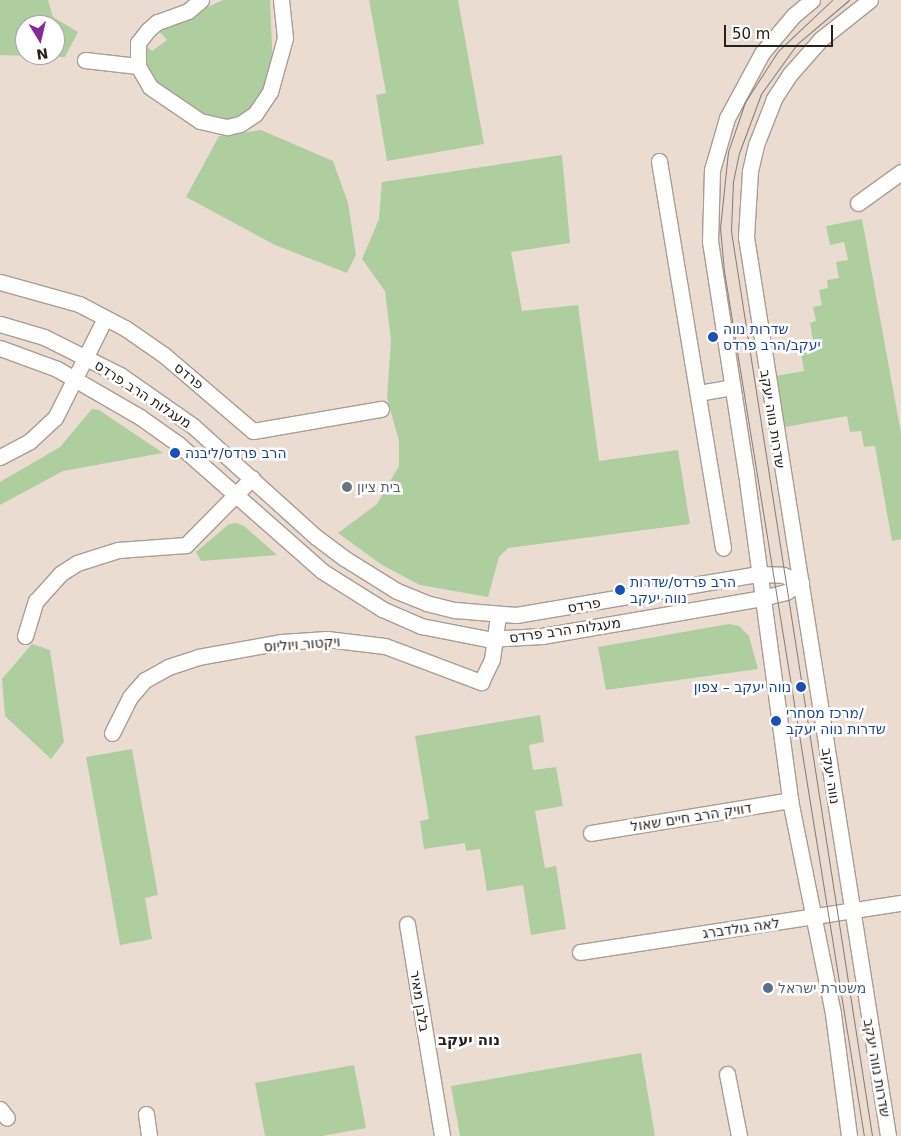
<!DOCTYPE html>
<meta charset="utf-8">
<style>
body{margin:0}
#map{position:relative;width:901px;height:1136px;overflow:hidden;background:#ebdcd2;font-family:"DejaVu Sans","Noto Sans Hebrew",sans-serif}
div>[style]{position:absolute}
.green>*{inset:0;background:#afce9f}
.roads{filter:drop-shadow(1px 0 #ab9c93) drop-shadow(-1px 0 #ab9c93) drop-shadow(0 1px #ab9c93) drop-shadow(0 -1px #ab9c93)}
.minor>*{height:15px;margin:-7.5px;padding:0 7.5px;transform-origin:7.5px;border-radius:7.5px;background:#fff}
.tram>*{height:1px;margin:-0.5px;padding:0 0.5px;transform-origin:0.5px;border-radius:0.5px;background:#847a74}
.dots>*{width:14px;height:14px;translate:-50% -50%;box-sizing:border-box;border:2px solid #fff;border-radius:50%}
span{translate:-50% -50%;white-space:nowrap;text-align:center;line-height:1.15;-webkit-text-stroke:5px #fff;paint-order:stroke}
.transit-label{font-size:14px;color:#164399}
.left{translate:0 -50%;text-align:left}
.right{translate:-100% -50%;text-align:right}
.street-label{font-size:14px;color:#27211e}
.worship-label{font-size:14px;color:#5b616d}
.service-label{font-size:14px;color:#4e5e75}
.neighbourhood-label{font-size:15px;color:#27211e;font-weight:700}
.north{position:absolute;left:15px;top:15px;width:50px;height:50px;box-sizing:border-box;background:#fff;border:1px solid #a9a6a5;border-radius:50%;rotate:171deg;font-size:14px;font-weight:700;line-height:20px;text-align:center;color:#27211e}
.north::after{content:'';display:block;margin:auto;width:18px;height:22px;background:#852a96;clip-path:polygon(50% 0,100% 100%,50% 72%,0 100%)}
.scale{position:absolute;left:724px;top:25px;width:109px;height:22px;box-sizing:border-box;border:2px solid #27211e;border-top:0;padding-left:6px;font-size:15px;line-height:18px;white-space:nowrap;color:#27211e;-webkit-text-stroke:4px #fff;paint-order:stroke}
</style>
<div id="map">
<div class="green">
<div style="clip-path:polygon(evenodd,0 0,48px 0,53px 17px,78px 32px,65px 57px,0 55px,0 0,25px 25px,55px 25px,55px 55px,25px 55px,25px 25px)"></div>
<div style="clip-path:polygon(223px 0,270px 0,273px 69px,268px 84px,252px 108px,233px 119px,218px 121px,206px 119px,159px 88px,146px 71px,144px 44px,152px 51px,167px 40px,158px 30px)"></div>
<div style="clip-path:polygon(369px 0,458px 0,484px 144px,387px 161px,376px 95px,386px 93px)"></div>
<div style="clip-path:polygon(261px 130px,333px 161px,348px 203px,356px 255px,347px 273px,275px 245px,186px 197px,219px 136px)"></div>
<div style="clip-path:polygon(562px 155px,570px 243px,511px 252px,522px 311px,578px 305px,599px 461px,678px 450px,690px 524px,508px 548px,499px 557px,488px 597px,420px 585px,382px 565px,338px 533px,377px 504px,399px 466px,399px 441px,387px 398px,391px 340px,385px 291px,362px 259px,379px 219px,382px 182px)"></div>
<div style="clip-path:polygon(862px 219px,901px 433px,901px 539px,892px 541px,875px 446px,864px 447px,861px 431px,850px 432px,847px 416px,785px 427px,775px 376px,804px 371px,801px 353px,809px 352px,807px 341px,813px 340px,810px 323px,816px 321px,813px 307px,822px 305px,819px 290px,828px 288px,827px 280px,839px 278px,836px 262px,848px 260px,844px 242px,830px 245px,826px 226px)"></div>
<div style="clip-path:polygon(92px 409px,99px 410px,163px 453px,63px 471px,0 505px,0 482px,60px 447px)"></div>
<div style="clip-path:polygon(236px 523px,244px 526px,277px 555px,201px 561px,196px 552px,229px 524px)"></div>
<div style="clip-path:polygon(729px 624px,739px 626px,749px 636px,758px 669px,606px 690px,598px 647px)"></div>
<div style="clip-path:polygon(32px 644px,50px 650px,64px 742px,51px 759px,5px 716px,2px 679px)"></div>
<div style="clip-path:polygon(540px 715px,544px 742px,529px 745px,533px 770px,556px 767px,563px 806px,535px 811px,545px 868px,556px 866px,566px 929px,531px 935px,523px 885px,487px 891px,480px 849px,466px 851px,465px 843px,424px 849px,420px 821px,429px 819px,415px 736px)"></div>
<div style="clip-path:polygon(132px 749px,158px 895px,145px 898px,152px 939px,120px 945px,86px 757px)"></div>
<div style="clip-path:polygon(641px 1053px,655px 1136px,460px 1136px,451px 1086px)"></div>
<div style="clip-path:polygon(354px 1065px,366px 1128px,322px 1136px,265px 1136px,255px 1083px)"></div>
</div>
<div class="roads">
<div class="minor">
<div style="left:201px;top:0;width:17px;rotate:140deg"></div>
<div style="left:188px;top:11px;width:33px;rotate:160deg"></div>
<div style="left:157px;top:22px;width:12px;rotate:138deg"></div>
<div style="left:148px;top:30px;width:16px;rotate:128deg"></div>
<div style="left:138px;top:43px;width:23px;rotate:90deg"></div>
<div style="left:138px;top:66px;width:24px;rotate:60deg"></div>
<div style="left:150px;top:87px;width:60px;rotate:34.2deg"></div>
<div style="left:200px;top:121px;width:28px;rotate:13deg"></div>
<div style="left:227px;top:127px;width:13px;rotate:-13deg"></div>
<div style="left:240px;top:124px;width:18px;rotate:-34deg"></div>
<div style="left:255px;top:114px;width:27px;rotate:-56deg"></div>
<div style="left:270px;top:92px;width:56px;rotate:-74.5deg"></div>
<div style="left:285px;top:38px;width:38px;rotate:-96deg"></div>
<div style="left:812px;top:0;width:25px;rotate:140deg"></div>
<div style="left:793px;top:16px;width:48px;rotate:130deg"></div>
<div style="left:762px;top:53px;width:74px;rotate:118.3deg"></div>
<div style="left:727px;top:118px;width:54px;rotate:106.1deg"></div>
<div style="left:712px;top:170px;width:71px;rotate:91.6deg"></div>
<div style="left:710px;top:241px;width:235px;rotate:81.2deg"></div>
<div style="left:746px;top:473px;width:330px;rotate:82.3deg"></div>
<div style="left:790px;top:800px;width:218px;rotate:78.6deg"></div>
<div style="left:833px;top:1014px;width:123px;rotate:82.5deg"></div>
<div style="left:870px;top:0;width:63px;rotate:141.5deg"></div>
<div style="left:821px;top:39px;width:47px;rotate:131.5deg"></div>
<div style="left:790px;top:74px;width:30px;rotate:123deg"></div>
<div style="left:774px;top:99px;width:49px;rotate:111.4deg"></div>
<div style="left:756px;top:145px;width:27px;rotate:103deg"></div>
<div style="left:750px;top:171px;width:66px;rotate:93.5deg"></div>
<div style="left:746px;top:237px;width:910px;rotate:81.02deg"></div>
<div style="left:85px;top:60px;width:53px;rotate:6.5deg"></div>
<div style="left:659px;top:161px;width:392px;rotate:80.6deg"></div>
<div style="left:858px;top:203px;width:53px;rotate:-35.8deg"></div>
<div style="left:0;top:282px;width:82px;rotate:15.6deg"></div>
<div style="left:79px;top:304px;width:52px;rotate:27.6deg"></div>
<div style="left:125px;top:328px;width:47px;rotate:34.7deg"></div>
<div style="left:164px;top:355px;width:117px;rotate:40.5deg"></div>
<div style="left:253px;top:431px;width:130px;rotate:-9.8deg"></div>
<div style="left:0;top:324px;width:46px;rotate:16.5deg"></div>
<div style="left:44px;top:337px;width:85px;rotate:26.6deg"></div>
<div style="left:120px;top:375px;width:89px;rotate:34.9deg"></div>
<div style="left:193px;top:426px;width:166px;rotate:42.1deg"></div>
<div style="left:316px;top:537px;width:35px;rotate:37deg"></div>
<div style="left:344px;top:558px;width:62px;rotate:31.9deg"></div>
<div style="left:397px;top:591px;width:31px;rotate:22deg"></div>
<div style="left:426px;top:603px;width:30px;rotate:14deg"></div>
<div style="left:455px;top:610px;width:61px;rotate:4.7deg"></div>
<div style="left:516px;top:615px;width:246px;rotate:-9.6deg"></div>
<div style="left:759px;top:574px;width:24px;rotate:2deg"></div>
<div style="left:783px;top:575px;width:19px;rotate:21deg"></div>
<div style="left:0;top:348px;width:61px;rotate:20.2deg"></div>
<div style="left:57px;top:369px;width:96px;rotate:30deg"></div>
<div style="left:140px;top:417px;width:47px;rotate:35.4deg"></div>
<div style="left:178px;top:444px;width:192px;rotate:41.4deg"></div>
<div style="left:322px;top:571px;width:71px;rotate:32.3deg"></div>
<div style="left:382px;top:609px;width:43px;rotate:23.6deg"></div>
<div style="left:421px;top:626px;width:67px;rotate:11.1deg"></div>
<div style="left:487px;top:639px;width:55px;rotate:-3.1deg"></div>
<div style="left:542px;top:636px;width:223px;rotate:-9.8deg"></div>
<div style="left:762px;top:598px;width:25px;rotate:-14deg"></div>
<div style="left:786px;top:592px;width:18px;rotate:-34deg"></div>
<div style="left:698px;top:393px;width:34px;rotate:-10deg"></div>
<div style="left:0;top:457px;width:34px;rotate:-28deg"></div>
<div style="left:30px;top:441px;width:34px;rotate:-43deg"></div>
<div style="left:55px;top:418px;width:112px;rotate:-63.4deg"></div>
<div style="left:25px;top:636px;width:37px;rotate:-73deg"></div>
<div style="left:36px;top:601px;width:36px;rotate:-48deg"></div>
<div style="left:60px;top:574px;width:20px;rotate:-33deg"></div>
<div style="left:77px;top:563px;width:43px;rotate:-17.6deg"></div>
<div style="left:118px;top:550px;width:68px;rotate:-4.2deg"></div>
<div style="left:186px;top:545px;width:94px;rotate:-45.4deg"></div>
<div style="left:112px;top:733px;width:40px;rotate:-63.4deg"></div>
<div style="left:130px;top:697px;width:23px;rotate:-49deg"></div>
<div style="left:145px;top:680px;width:26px;rotate:-29deg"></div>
<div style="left:168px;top:667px;width:32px;rotate:-18deg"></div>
<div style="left:198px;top:657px;width:84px;rotate:-10.2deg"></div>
<div style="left:281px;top:642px;width:46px;rotate:-3.7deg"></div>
<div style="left:327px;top:639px;width:58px;rotate:6.9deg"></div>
<div style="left:385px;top:646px;width:103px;rotate:20.6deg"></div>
<div style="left:481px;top:682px;width:25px;rotate:-64deg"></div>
<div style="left:492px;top:659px;width:43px;rotate:-82.1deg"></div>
<div style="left:591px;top:833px;width:202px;rotate:-9.4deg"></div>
<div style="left:407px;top:924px;width:215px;rotate:80.6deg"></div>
<div style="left:580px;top:952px;width:325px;rotate:-8.7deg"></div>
<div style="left:727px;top:1074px;width:63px;rotate:79deg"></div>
<div style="left:0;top:1109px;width:11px;rotate:52deg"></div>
<div style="left:146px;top:1114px;width:22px;rotate:82deg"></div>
</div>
</div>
<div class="tram">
<div style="left:832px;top:0;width:74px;rotate:136.6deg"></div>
<div style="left:778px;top:51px;width:61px;rotate:122.9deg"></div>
<div style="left:745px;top:102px;width:53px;rotate:108.8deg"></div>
<div style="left:728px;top:152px;width:76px;rotate:96deg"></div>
<div style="left:720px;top:228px;width:43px;rotate:84.7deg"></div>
<div style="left:724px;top:271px;width:876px;rotate:80.81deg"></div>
<div style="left:849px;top:0;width:68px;rotate:139.8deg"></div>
<div style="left:797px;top:44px;width:62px;rotate:125.8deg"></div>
<div style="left:761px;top:94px;width:63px;rotate:110.4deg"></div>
<div style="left:739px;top:153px;width:29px;rotate:102deg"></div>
<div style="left:733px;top:181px;width:50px;rotate:92.3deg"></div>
<div style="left:731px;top:231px;width:916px;rotate:81.14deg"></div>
</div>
<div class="dots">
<div style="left:713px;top:337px;background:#1a4fb4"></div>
<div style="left:175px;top:453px;background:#1a4fb4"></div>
<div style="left:347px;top:487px;background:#6b7280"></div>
<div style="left:620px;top:590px;background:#1a4fb4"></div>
<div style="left:801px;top:687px;background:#1a4fb4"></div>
<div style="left:776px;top:721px;background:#1a4fb4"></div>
<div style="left:768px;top:988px;background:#5c6f8a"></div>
</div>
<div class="transit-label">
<span class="left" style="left:723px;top:337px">שדרות נווה<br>יעקב/הרב פרדס</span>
<span class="left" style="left:185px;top:453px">הרב פרדס/ליבנה</span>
<span class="left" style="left:630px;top:590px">הרב פרדס/שדרות<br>נווה יעקב</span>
<span class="right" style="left:791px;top:687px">נווה יעקב – צפון</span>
<span class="left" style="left:786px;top:721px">מרכז מסחרי/<br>שדרות נווה יעקב</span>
</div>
<div class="street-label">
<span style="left:189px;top:376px;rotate:39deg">פרדס</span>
<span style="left:143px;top:394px;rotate:33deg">מעגלות הרב פרדס</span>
<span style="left:773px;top:419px;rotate:81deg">שדרות נווה יעקב</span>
<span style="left:584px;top:605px;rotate:-10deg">פרדס</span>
<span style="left:565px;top:630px;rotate:-8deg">מעגלות הרב פרדס</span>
<span style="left:302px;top:644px;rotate:-4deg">ויקטור ויוליוס</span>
<span style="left:831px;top:776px;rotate:81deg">נווה יעקב</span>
<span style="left:691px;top:817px;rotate:-9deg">דוויק הרב חיים שאול</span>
<span style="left:741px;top:928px;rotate:-8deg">לאה גולדברג</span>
<span style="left:420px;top:1001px;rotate:81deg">בלבן מאיר</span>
<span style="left:877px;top:1068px;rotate:80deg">שדרות נווה יעקב</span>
</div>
<div class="worship-label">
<span class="left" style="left:357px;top:487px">בית ציון</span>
</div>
<div class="service-label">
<span class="left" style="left:778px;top:988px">משטרת ישראל</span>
</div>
<div class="neighbourhood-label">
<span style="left:469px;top:1041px">נוה יעקב</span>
</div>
<div class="north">N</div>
<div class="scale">50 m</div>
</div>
